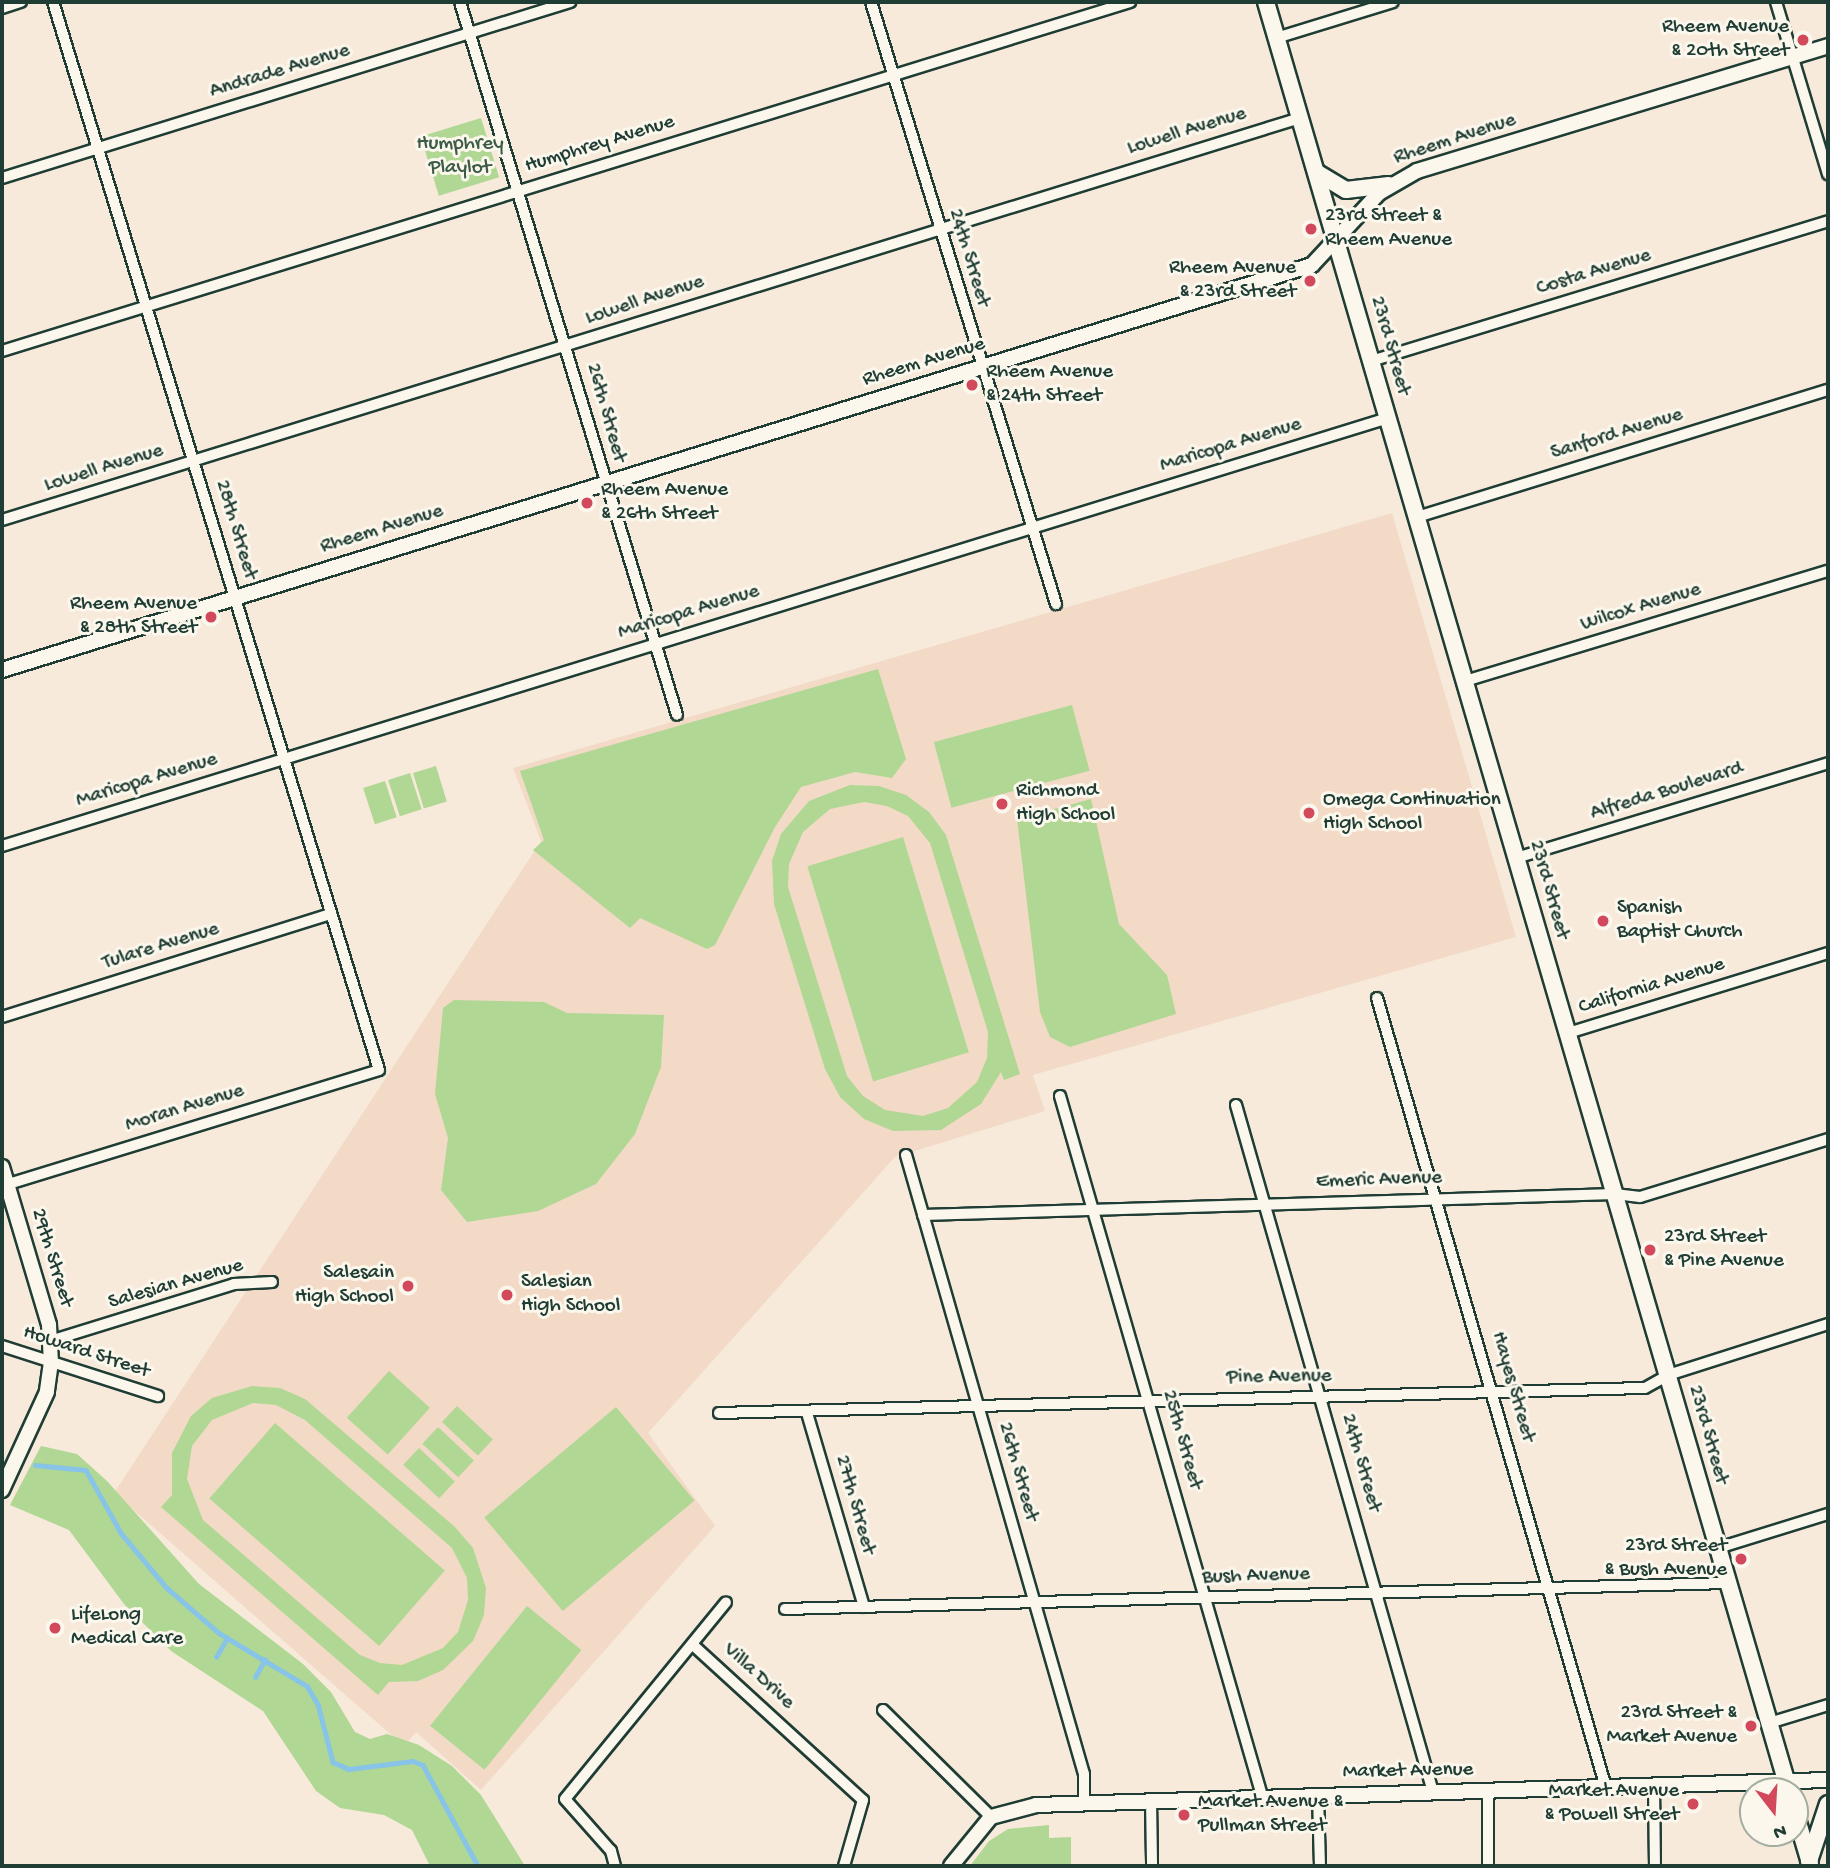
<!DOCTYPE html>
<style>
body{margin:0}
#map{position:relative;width:1830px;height:1868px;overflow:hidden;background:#f7eadb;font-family:"Gochi Hand",sans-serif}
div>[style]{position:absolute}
.built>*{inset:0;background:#f2dac7}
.green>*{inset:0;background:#b0d793;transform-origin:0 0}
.stream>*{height:4.5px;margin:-2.25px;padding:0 2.25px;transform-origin:2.25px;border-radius:2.25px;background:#87c4e7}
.roads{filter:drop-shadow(2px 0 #1f3d34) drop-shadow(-2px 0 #1f3d34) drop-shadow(0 2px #1f3d34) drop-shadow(0 -2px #1f3d34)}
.minor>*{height:10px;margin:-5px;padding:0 5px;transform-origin:5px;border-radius:5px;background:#fbf7ec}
.tertiary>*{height:14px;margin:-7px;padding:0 7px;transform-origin:7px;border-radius:7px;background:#fbf7ec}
.secondary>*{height:16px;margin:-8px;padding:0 8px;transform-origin:8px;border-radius:8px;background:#fbf7ec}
.dots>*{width:19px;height:19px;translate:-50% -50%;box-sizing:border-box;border:4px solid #fbf7ec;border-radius:50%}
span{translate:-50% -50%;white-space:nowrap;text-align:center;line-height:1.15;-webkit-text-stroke:6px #fbf7ec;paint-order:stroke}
.poi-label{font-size:21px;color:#1f3d34}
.right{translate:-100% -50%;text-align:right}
.left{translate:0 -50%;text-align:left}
.street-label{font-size:21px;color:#1f3d34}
.park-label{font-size:21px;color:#3c5c47}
.frame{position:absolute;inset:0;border:4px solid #1f3d34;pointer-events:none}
.north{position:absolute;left:1739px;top:1777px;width:70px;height:70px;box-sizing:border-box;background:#fbf7ec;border:2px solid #a3ada2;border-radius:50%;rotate:163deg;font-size:19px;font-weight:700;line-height:28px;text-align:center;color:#1f3d34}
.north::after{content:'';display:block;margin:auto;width:24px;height:32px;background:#d1495b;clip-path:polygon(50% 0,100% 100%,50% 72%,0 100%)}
</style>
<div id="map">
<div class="built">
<div style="clip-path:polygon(1392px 513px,1516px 937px,1033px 1075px,1045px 1111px,895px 1157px,648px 1433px,715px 1526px,481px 1790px,416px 1732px,404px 1746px,114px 1493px,541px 841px,513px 768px)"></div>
</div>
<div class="green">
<div style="left:481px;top:118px;width:62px;height:63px;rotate:73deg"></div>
<div style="clip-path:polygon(878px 669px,906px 759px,892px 778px,855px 772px,801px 787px,775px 827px,715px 945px,707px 949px,640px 918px,630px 928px,533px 850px,544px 840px,520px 771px)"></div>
<div style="left:1072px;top:705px;width:68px;height:143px;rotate:75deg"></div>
<div style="left:436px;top:766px;width:37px;height:24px;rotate:73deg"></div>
<div style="left:410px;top:773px;width:38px;height:23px;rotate:72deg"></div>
<div style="left:385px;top:781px;width:38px;height:23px;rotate:72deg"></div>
<div style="clip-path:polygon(evenodd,850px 785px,879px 786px,906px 795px,929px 812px,946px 835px,1020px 1074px,1004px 1080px,1001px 1072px,981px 1104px,941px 1130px,893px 1131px,864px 1119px,840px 1097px,825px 1069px,774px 904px,772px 861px,781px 834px,809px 801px,850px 785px,864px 802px,887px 806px,908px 816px,930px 843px,988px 1032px,987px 1058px,977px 1082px,948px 1108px,923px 1116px,885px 1110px,863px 1096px,847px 1076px,788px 887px,789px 864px,803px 832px,830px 809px,864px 802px)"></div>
<div style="clip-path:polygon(1091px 799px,1119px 924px,1167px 975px,1176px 1014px,1070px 1047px,1050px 1037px,1040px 1012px,1017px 819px)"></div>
<div style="left:903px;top:837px;width:225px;height:100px;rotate:73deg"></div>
<div style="clip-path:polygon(454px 1000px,544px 1002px,567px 1013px,664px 1015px,661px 1067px,635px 1134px,596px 1184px,538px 1211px,467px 1222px,441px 1190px,448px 1138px,435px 1094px,443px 1008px)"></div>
<div style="left:389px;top:1371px;width:55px;height:63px;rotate:42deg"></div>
<div style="clip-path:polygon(evenodd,252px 1386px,280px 1388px,305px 1399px,455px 1527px,473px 1548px,486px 1588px,484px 1615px,473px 1641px,443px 1670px,418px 1681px,389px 1682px,378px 1695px,161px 1507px,172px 1495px,172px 1453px,191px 1416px,212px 1398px,252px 1386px,253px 1403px,276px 1405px,305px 1420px,452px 1548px,467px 1578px,468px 1600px,458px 1632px,443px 1648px,402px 1665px,380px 1663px,360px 1655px,203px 1520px,187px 1479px,192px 1446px,212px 1420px,253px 1403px)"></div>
<div style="left:457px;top:1406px;width:49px;height:22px;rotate:43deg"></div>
<div style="left:616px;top:1407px;width:122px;height:172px;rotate:50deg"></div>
<div style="left:275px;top:1423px;width:225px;height:100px;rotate:41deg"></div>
<div style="left:438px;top:1427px;width:49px;height:23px;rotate:43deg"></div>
<div style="clip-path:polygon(41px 1446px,77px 1454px,107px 1481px,199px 1584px,303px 1664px,331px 1692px,355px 1732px,370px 1739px,387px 1734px,419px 1745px,452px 1766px,481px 1795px,525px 1866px,430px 1866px,412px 1830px,384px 1815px,340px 1808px,316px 1791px,263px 1711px,171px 1651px,124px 1604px,69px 1530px,10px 1505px)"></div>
<div style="left:419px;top:1448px;width:49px;height:23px;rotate:43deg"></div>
<div style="left:527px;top:1606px;width:70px;height:154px;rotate:39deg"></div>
<div style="clip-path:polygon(1049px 1825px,1049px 1838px,1071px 1837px,1071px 1866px,970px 1866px,989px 1841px,1008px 1829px)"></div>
</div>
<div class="stream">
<div style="left:35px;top:1465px;width:51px;rotate:5.6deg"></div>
<div style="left:86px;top:1470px;width:72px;rotate:60.9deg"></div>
<div style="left:121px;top:1533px;width:72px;rotate:50.1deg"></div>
<div style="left:167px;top:1588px;width:69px;rotate:40.9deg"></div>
<div style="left:219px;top:1633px;width:103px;rotate:31.1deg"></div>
<div style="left:307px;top:1686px;width:21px;rotate:59deg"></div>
<div style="left:318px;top:1704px;width:60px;rotate:75.5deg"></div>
<div style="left:333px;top:1762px;width:17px;rotate:24deg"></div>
<div style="left:349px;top:1769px;width:64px;rotate:-7.1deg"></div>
<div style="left:413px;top:1761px;width:11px;rotate:22deg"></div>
<div style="left:423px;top:1765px;width:115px;rotate:61.4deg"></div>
<div style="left:216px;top:1657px;width:22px;rotate:-60deg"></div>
<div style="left:255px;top:1677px;width:20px;rotate:-60deg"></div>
</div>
<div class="roads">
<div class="minor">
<div style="left:460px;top:2px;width:745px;rotate:73.07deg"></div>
<div style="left:871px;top:2px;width:630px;rotate:72.92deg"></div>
<div style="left:1776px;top:2px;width:180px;rotate:73.2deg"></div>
<div style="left:2px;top:8px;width:20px;rotate:-18deg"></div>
<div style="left:1276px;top:38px;width:122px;rotate:-17.1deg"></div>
<div style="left:2px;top:178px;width:595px;rotate:-17.22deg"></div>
<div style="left:2px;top:351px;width:1181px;rotate:-17.19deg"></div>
<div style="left:1371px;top:361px;width:478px;rotate:-17deg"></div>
<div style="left:1417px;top:517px;width:430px;rotate:-17.2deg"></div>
<div style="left:2px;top:520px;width:1359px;rotate:-17.21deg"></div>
<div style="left:1465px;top:681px;width:379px;rotate:-16.9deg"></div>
<div style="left:2px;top:846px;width:1451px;rotate:-17.16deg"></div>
<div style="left:1516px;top:858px;width:326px;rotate:-16.9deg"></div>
<div style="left:1377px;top:998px;width:823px;rotate:73.83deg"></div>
<div style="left:2px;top:1017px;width:345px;rotate:-17.4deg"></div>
<div style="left:1568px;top:1033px;width:272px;rotate:-17.1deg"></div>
<div style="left:1060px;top:1096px;width:729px;rotate:73.9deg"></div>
<div style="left:1236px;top:1105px;width:715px;rotate:74deg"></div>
<div style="left:906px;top:1155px;width:644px;rotate:73.96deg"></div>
<div style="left:1084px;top:1774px;width:27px;rotate:90deg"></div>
<div style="left:2px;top:1186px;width:394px;rotate:-17.1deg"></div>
<div style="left:379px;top:1070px;width:1117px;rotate:-106.97deg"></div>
<div style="left:923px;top:1215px;width:692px;rotate:-1.74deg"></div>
<div style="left:1615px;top:1194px;width:25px;rotate:7deg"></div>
<div style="left:1640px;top:1197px;width:197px;rotate:-17.1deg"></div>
<div style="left:50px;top:1341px;width:193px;rotate:-17.2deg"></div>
<div style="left:234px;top:1284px;width:38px;rotate:-3deg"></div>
<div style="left:2px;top:1346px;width:164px;rotate:17.8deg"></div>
<div style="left:719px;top:1413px;width:926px;rotate:-1.55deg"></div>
<div style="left:1645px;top:1388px;width:26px;rotate:-29deg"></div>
<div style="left:1668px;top:1375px;width:168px;rotate:-17.7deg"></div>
<div style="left:807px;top:1413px;width:202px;rotate:73.6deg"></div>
<div style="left:1718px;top:1548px;width:115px;rotate:-17.2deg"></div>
<div style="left:785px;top:1609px;width:944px;rotate:-1.58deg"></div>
<div style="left:693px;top:1645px;width:230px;rotate:42.4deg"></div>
<div style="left:863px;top:1800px;width:69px;rotate:106.1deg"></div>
<div style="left:883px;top:1710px;width:152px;rotate:44.7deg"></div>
<div style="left:1769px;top:1723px;width:62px;rotate:-17deg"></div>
<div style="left:1654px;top:1786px;width:80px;rotate:89.3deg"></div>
<div style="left:1318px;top:1795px;width:71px;rotate:88.4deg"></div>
<div style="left:1151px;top:1799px;width:67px;rotate:89.1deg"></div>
<div style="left:615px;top:1866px;width:16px;rotate:-105deg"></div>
<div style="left:611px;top:1851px;width:69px;rotate:-131.5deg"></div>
<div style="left:565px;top:1799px;width:254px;rotate:-50.7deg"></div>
<div style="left:1488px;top:1866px;width:75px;rotate:-90deg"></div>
</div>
<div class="tertiary">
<div style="left:2px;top:670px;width:1371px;rotate:-17.18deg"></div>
<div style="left:1312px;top:265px;width:98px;rotate:-47.1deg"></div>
<div style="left:1379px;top:193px;width:44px;rotate:-30.1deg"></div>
<div style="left:1417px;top:171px;width:430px;rotate:-16.9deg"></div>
<div style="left:2px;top:1167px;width:165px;rotate:73.4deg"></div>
<div style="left:49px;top:1325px;width:37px;rotate:87deg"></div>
<div style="left:51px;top:1362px;width:30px;rotate:98deg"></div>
<div style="left:47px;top:1392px;width:108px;rotate:114.7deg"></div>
<div style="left:951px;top:1866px;width:63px;rotate:-50.8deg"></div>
<div style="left:991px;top:1817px;width:47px;rotate:-14.9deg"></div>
<div style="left:1036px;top:1805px;width:792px;rotate:-1.81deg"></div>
</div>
<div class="secondary">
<div style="left:1266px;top:2px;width:1864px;rotate:73.7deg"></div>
<div style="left:1316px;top:172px;width:35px;rotate:31deg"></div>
<div style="left:1346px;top:190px;width:43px;rotate:-6.6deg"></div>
<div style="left:1795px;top:1812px;width:53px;rotate:73.6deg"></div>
<div style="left:1809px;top:1861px;width:60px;rotate:-71.6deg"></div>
</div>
</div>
<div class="dots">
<div style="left:1803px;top:40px;background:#d1495b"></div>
<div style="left:1311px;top:229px;background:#d1495b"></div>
<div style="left:1310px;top:281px;background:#d1495b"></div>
<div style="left:972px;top:385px;background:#d1495b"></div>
<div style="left:587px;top:503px;background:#d1495b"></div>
<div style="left:211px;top:617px;background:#d1495b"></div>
<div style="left:1002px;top:804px;background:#d1495b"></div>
<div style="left:1309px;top:813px;background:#d1495b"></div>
<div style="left:1603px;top:921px;background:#d1495b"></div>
<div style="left:1650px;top:1250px;background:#d1495b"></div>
<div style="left:408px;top:1286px;background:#d1495b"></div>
<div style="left:507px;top:1295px;background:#d1495b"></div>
<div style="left:1741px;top:1559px;background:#d1495b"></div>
<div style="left:55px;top:1628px;background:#d1495b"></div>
<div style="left:1751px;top:1726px;background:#d1495b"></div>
<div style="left:1693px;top:1804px;background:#d1495b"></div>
<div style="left:1184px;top:1815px;background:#d1495b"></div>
</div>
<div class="poi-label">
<span class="right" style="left:1789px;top:40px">Rheem Avenue<br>&amp; 20th Street</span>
<span class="left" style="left:1325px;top:229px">23rd Street &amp;<br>Rheem Avenue</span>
<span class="right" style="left:1296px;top:281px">Rheem Avenue<br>&amp; 23rd Street</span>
<span class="left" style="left:986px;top:385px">Rheem Avenue<br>&amp; 24th Street</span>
<span class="left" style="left:601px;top:503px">Rheem Avenue<br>&amp; 26th Street</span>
<span class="right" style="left:197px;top:617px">Rheem Avenue<br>&amp; 28th Street</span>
<span class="left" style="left:1016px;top:804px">Richmond<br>High School</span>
<span class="left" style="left:1323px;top:813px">Omega Continuation<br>High School</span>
<span class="left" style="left:1617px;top:921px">Spanish<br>Baptist Church</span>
<span class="left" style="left:1664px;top:1250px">23rd Street<br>&amp; Pine Avenue</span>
<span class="right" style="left:394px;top:1286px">Salesain<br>High School</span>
<span class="left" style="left:521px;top:1295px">Salesian<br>High School</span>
<span class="right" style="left:1727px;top:1559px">23rd Street<br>&amp; Bush Avenue</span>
<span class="left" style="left:71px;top:1628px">LifeLong<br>Medical Care</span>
<span class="right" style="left:1737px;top:1726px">23rd Street &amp;<br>Market Avenue</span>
<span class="right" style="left:1679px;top:1804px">Market Avenue<br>&amp; Powell Street</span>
<span class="left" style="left:1198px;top:1815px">Market Avenue &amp;<br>Pullman Street</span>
</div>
<div class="street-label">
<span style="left:280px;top:72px;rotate:-17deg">Andrade Avenue</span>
<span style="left:1187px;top:132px;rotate:-17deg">Lowell Avenue</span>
<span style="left:1455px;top:140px;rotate:-18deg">Rheem Avenue</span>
<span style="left:600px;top:145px;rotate:-17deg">Humphrey Avenue</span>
<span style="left:968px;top:258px;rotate:73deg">24th Street</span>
<span style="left:1594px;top:273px;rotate:-17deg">Costa Avenue</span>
<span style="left:645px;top:301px;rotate:-18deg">Lowell Avenue</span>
<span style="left:1389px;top:346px;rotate:74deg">23rd Street</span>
<span style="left:924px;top:363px;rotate:-17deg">Rheem Avenue</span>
<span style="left:605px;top:413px;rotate:74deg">26th Street</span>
<span style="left:1617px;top:435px;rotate:-17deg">Sanford Avenue</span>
<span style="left:1231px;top:446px;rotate:-17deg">Maricopa Avenue</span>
<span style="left:104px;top:469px;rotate:-17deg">Lowell Avenue</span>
<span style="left:235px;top:530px;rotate:73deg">28th Street</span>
<span style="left:382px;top:530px;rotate:-17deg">Rheem Avenue</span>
<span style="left:1641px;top:608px;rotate:-17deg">Wilcox Avenue</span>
<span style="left:689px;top:613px;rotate:-17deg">Maricopa Avenue</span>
<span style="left:147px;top:781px;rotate:-17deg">Maricopa Avenue</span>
<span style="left:1667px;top:792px;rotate:-17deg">Alfreda Boulevard</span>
<span style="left:1548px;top:890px;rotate:74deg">23rd Street</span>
<span style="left:161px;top:947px;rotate:-17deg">Tulare Avenue</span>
<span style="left:1652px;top:987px;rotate:-17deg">California Avenue</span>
<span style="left:185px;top:1109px;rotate:-17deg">Moran Avenue</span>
<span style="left:1379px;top:1181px;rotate:-2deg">Emeric Avenue</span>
<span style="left:51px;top:1258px;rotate:73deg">29th Street</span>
<span style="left:176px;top:1285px;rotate:-16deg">Salesian Avenue</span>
<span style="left:86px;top:1353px;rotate:18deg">Howard Street</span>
<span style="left:1279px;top:1378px;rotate:-1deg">Pine Avenue</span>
<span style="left:1512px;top:1387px;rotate:74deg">Hayes Street</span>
<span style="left:1707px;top:1435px;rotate:74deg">23rd Street</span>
<span style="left:1181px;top:1440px;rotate:74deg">25th Street</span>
<span style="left:1360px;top:1463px;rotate:74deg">24th Street</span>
<span style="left:1017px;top:1472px;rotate:74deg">26th Street</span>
<span style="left:854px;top:1505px;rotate:74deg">27th Street</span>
<span style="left:1256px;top:1577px;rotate:-2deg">Bush Avenue</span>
<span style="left:758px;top:1677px;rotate:42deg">Villa Drive</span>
<span style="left:1408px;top:1772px;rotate:-1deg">Market Avenue</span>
</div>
<div class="park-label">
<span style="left:460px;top:157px">Humphrey<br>Playlot</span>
</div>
<div class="frame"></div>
<div class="north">N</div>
</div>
